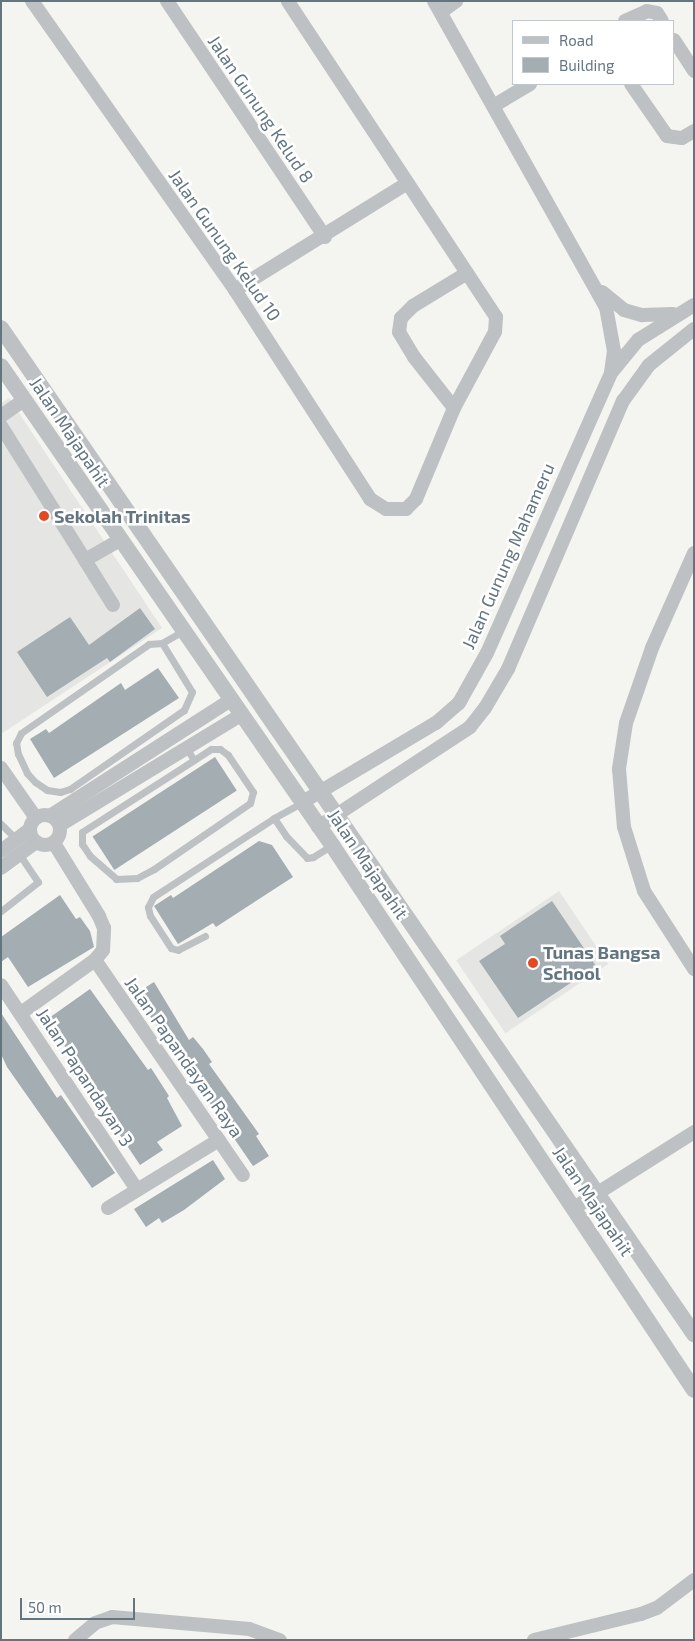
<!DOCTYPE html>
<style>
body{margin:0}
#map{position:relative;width:695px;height:1641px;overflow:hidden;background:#f4f4f0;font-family:"Exo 2",sans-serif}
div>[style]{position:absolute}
.built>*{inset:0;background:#e5e6e4;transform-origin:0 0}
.building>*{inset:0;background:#a4adb2;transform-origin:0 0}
.service>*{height:7px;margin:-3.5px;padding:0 3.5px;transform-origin:3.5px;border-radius:3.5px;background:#bdc1c4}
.minor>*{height:14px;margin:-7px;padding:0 7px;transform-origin:7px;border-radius:7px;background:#bdc1c4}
.minor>.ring{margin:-7px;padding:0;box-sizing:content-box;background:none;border:14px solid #bdc1c4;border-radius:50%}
.tertiary>*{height:16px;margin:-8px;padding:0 8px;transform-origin:8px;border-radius:8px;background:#bdc1c4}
.dots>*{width:14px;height:14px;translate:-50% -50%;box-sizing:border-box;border:2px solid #fff;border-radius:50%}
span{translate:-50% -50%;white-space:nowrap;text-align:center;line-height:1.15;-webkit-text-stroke:5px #fff;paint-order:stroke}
.street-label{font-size:18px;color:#637581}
.poi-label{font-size:18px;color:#637581;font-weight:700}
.left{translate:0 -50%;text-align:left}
.frame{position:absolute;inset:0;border:2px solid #637581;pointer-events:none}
.legend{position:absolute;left:512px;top:20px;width:162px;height:65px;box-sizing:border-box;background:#fff;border:1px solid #c1c8cd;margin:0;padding:6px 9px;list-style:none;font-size:15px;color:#637581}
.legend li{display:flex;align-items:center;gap:10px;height:25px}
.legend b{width:25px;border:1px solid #c1c8cd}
.scale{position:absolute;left:20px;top:1598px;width:115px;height:22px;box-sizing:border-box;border:2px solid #637581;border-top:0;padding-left:6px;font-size:15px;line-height:18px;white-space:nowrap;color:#637581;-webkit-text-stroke:4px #fff;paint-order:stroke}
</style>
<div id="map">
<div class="built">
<div style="clip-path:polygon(9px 398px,162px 628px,1px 734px,1px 404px)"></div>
<div style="left:559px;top:891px;width:88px;height:124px;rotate:56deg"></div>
</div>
<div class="building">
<div style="clip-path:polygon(140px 608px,155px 629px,110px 662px,107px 658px,47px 697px,17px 652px,70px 617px,89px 645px)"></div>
<div style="clip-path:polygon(158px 668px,179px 698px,54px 778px,30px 739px,46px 729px,49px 733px,121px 683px,125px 690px)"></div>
<div style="left:215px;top:757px;width:40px;height:146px;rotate:57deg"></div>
<div style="clip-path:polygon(259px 841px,272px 845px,293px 877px,216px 927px,213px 923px,178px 944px,154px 906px,171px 895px,173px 898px)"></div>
<div style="clip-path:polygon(60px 895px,76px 919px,80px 917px,90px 931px,94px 947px,28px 987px,8px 957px,1px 962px,1px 937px)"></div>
<div style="clip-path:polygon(552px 901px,596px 966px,518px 1018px,479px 961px,505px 944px,500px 936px)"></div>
<div style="clip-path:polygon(154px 982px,189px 1040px,193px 1037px,203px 1049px,212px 1062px,209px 1064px,259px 1134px,256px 1136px,269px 1156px,253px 1166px,135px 994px)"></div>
<div style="clip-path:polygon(90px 989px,148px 1070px,151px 1068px,169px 1096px,167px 1098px,182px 1126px,157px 1142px,163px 1150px,140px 1165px,110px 1120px,115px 1117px,103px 1097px,72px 1052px,69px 1054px,49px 1018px)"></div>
<div style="clip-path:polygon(1px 1013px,57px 1098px,61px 1095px,115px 1173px,92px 1188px,7px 1067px,1px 1054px)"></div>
<div style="clip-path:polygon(213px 1160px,225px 1179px,184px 1210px,162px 1223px,159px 1218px,146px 1227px,134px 1209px)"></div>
</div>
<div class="service">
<div style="left:162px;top:643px;width:57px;rotate:58.5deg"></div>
<div style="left:192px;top:692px;width:20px;rotate:114deg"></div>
<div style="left:184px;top:710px;width:139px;rotate:145.3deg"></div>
<div style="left:70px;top:789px;width:10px;rotate:163deg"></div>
<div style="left:60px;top:792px;width:13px;rotate:-171deg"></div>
<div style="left:47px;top:790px;width:14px;rotate:-146deg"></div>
<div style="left:35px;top:782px;width:12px;rotate:-132deg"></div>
<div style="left:27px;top:773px;width:21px;rotate:-115deg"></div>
<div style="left:18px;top:754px;width:11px;rotate:-100deg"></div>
<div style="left:16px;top:743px;width:11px;rotate:-63deg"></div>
<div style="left:21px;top:733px;width:156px;rotate:-34.8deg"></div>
<div style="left:149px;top:644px;width:13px;rotate:-4deg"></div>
<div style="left:162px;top:643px;width:24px;rotate:-30deg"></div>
<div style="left:187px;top:749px;width:13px;rotate:58deg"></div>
<div style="left:194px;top:760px;width:133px;rotate:147.3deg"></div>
<div style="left:82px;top:832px;width:12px;rotate:90deg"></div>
<div style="left:82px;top:844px;width:14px;rotate:56deg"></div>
<div style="left:90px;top:856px;width:35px;rotate:41deg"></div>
<div style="left:116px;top:879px;width:21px;rotate:-3deg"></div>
<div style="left:137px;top:878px;width:19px;rotate:-28deg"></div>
<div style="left:154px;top:869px;width:116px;rotate:-34.5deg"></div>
<div style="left:250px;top:803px;width:11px;rotate:-75deg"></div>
<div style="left:253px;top:792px;width:45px;rotate:-124deg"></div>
<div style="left:228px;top:755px;width:10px;rotate:-143deg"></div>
<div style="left:220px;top:749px;width:9px;rotate:180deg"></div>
<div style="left:211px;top:749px;width:20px;rotate:147deg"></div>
<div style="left:274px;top:818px;width:31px;rotate:-29deg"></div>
<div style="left:1px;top:824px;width:23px;rotate:45deg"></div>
<div style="left:1px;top:911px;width:47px;rotate:-38.1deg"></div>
<div style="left:38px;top:882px;width:32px;rotate:-124deg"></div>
<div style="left:205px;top:936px;width:30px;rotate:153deg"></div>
<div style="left:178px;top:950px;width:7px;rotate:-164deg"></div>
<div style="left:171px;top:948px;width:38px;rotate:-123deg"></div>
<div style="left:150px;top:916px;width:9px;rotate:-103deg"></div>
<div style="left:148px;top:907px;width:11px;rotate:-63deg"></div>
<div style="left:153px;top:897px;width:145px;rotate:-33.1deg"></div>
<div style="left:274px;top:818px;width:22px;rotate:56deg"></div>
<div style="left:286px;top:836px;width:30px;rotate:46deg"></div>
<div style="left:307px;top:858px;width:6px;rotate:-9deg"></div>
<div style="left:313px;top:857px;width:22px;rotate:-32deg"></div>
</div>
<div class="minor">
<div style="left:32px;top:1px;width:353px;rotate:54.9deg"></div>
<div style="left:235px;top:290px;width:249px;rotate:57.1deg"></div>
<div style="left:370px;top:499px;width:19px;rotate:32deg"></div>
<div style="left:386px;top:509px;width:20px"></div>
<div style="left:406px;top:509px;width:14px;rotate:-45deg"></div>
<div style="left:416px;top:499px;width:99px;rotate:-67.3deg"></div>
<div style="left:454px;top:408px;width:86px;rotate:-61.7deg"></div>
<div style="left:495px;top:332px;width:15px;rotate:-86deg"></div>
<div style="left:496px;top:317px;width:378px;rotate:-123.4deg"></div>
<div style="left:167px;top:1px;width:284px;rotate:56.2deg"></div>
<div style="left:434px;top:1px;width:351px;rotate:60.7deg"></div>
<div style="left:606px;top:307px;width:45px;rotate:79.7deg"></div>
<div style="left:614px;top:351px;width:22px;rotate:98deg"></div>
<div style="left:441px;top:12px;width:19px;rotate:-36deg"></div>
<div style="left:625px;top:21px;width:24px;rotate:-24deg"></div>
<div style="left:647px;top:11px;width:10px;rotate:11deg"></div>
<div style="left:657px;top:13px;width:9px;rotate:58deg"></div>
<div style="left:674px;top:40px;width:37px;rotate:57deg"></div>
<div style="left:631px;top:84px;width:63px;rotate:55.3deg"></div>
<div style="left:667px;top:136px;width:15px;rotate:8deg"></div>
<div style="left:682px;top:138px;width:14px;rotate:-30deg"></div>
<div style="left:495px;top:105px;width:41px;rotate:-31deg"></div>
<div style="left:235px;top:290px;width:201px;rotate:-31.8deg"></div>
<div style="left:602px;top:292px;width:28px;rotate:39deg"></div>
<div style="left:624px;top:310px;width:19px;rotate:16deg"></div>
<div style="left:642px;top:315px;width:31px;rotate:-2deg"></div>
<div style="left:454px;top:408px;width:65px;rotate:-128.1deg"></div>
<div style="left:414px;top:357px;width:29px;rotate:-121deg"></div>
<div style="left:399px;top:332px;width:14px;rotate:-82deg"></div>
<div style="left:401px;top:318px;width:17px;rotate:-45deg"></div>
<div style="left:413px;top:306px;width:63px;rotate:-31.4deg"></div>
<div style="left:1px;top:416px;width:28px;rotate:-35deg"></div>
<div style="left:1px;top:426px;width:158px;rotate:57.9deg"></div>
<div style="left:694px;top:553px;width:104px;rotate:113.9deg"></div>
<div style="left:652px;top:648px;width:79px;rotate:109.1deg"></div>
<div style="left:626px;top:723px;width:47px;rotate:98.7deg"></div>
<div style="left:619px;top:769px;width:58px;rotate:85.1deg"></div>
<div style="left:624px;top:827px;width:67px;rotate:72.6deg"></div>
<div style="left:644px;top:891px;width:93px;rotate:57.3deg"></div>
<div style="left:113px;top:605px;width:53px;rotate:-121.9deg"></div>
<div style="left:85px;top:560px;width:40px;rotate:-29.7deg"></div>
<div style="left:1px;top:768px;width:61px;rotate:55deg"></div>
<div style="left:301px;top:803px;width:157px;rotate:-30.7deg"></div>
<div style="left:436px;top:723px;width:30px;rotate:-41deg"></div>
<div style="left:459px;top:703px;width:57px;rotate:-60.8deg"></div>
<div style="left:487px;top:653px;width:306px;rotate:-66.1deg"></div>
<div style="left:611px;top:373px;width:43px;rotate:-50.7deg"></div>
<div style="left:638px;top:340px;width:66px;rotate:-32deg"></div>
<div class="ring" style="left:30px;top:815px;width:16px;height:16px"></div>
<div style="left:50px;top:816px;width:215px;rotate:-32.7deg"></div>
<div style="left:60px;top:825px;width:212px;rotate:-31.3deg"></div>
<div style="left:318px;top:827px;width:182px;rotate:-33.3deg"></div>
<div style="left:470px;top:727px;width:24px;rotate:-52deg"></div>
<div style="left:485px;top:708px;width:45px;rotate:-59.5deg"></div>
<div style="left:508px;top:669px;width:292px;rotate:-66.8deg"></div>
<div style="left:623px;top:401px;width:44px;rotate:-54.2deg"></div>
<div style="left:649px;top:365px;width:58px;rotate:-38.7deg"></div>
<div style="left:1px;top:851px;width:36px;rotate:-37deg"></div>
<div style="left:1px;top:868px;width:44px;rotate:-36.6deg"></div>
<div style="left:95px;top:960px;width:261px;rotate:55.5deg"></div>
<div style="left:1px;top:985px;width:246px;rotate:56.4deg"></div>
<div style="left:21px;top:1013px;width:91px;rotate:-35.6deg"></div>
<div style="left:95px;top:960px;width:13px;rotate:-51deg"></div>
<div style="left:103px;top:950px;width:22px;rotate:-87deg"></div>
<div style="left:104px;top:928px;width:13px;rotate:-113deg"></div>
<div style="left:99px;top:916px;width:86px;rotate:-121.7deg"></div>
<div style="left:108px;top:1208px;width:130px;rotate:-31.5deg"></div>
<div style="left:574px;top:1208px;width:142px;rotate:-32.3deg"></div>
<div style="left:75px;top:1640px;width:26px;rotate:-40deg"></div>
<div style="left:95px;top:1623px;width:18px;rotate:-19deg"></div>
<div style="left:112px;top:1617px;width:138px;rotate:5deg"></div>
<div style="left:249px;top:1629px;width:33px;rotate:20deg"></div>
<div style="left:534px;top:1640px;width:110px;rotate:-13.7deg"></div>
<div style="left:641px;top:1614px;width:17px;rotate:-21deg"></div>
<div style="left:657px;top:1608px;width:46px;rotate:-37.1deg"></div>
</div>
<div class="tertiary">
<div style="left:1px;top:328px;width:1222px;rotate:55.44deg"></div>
<div style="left:1px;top:366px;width:582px;rotate:55.35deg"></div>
<div style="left:332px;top:845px;width:654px;rotate:56.41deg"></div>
</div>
<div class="dots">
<div style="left:44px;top:516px;background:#e24a23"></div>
<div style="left:533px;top:963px;background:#e24a23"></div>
</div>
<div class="street-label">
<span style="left:261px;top:109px;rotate:56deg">Jalan Gunung Kelud 8</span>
<span style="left:225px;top:245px;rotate:55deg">Jalan Gunung Kelud 10</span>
<span style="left:70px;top:432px;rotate:56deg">Jalan Majapahit</span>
<span style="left:508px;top:556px;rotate:-66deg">Jalan Gunung Mahameru</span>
<span style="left:368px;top:864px;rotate:56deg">Jalan Majapahit</span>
<span style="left:184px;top:1057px;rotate:55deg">Jalan Papandayan Raya</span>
<span style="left:85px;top:1077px;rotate:57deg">Jalan Papandayan 3</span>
<span style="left:593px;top:1201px;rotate:56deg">Jalan Majapahit</span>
</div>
<div class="poi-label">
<span class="left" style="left:54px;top:516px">Sekolah Trinitas</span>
<span class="left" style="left:543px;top:963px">Tunas Bangsa<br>School</span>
</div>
<div class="frame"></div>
<ul class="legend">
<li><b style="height:6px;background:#bdc1c4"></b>Road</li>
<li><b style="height:14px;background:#a4adb2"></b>Building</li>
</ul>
<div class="scale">50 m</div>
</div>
